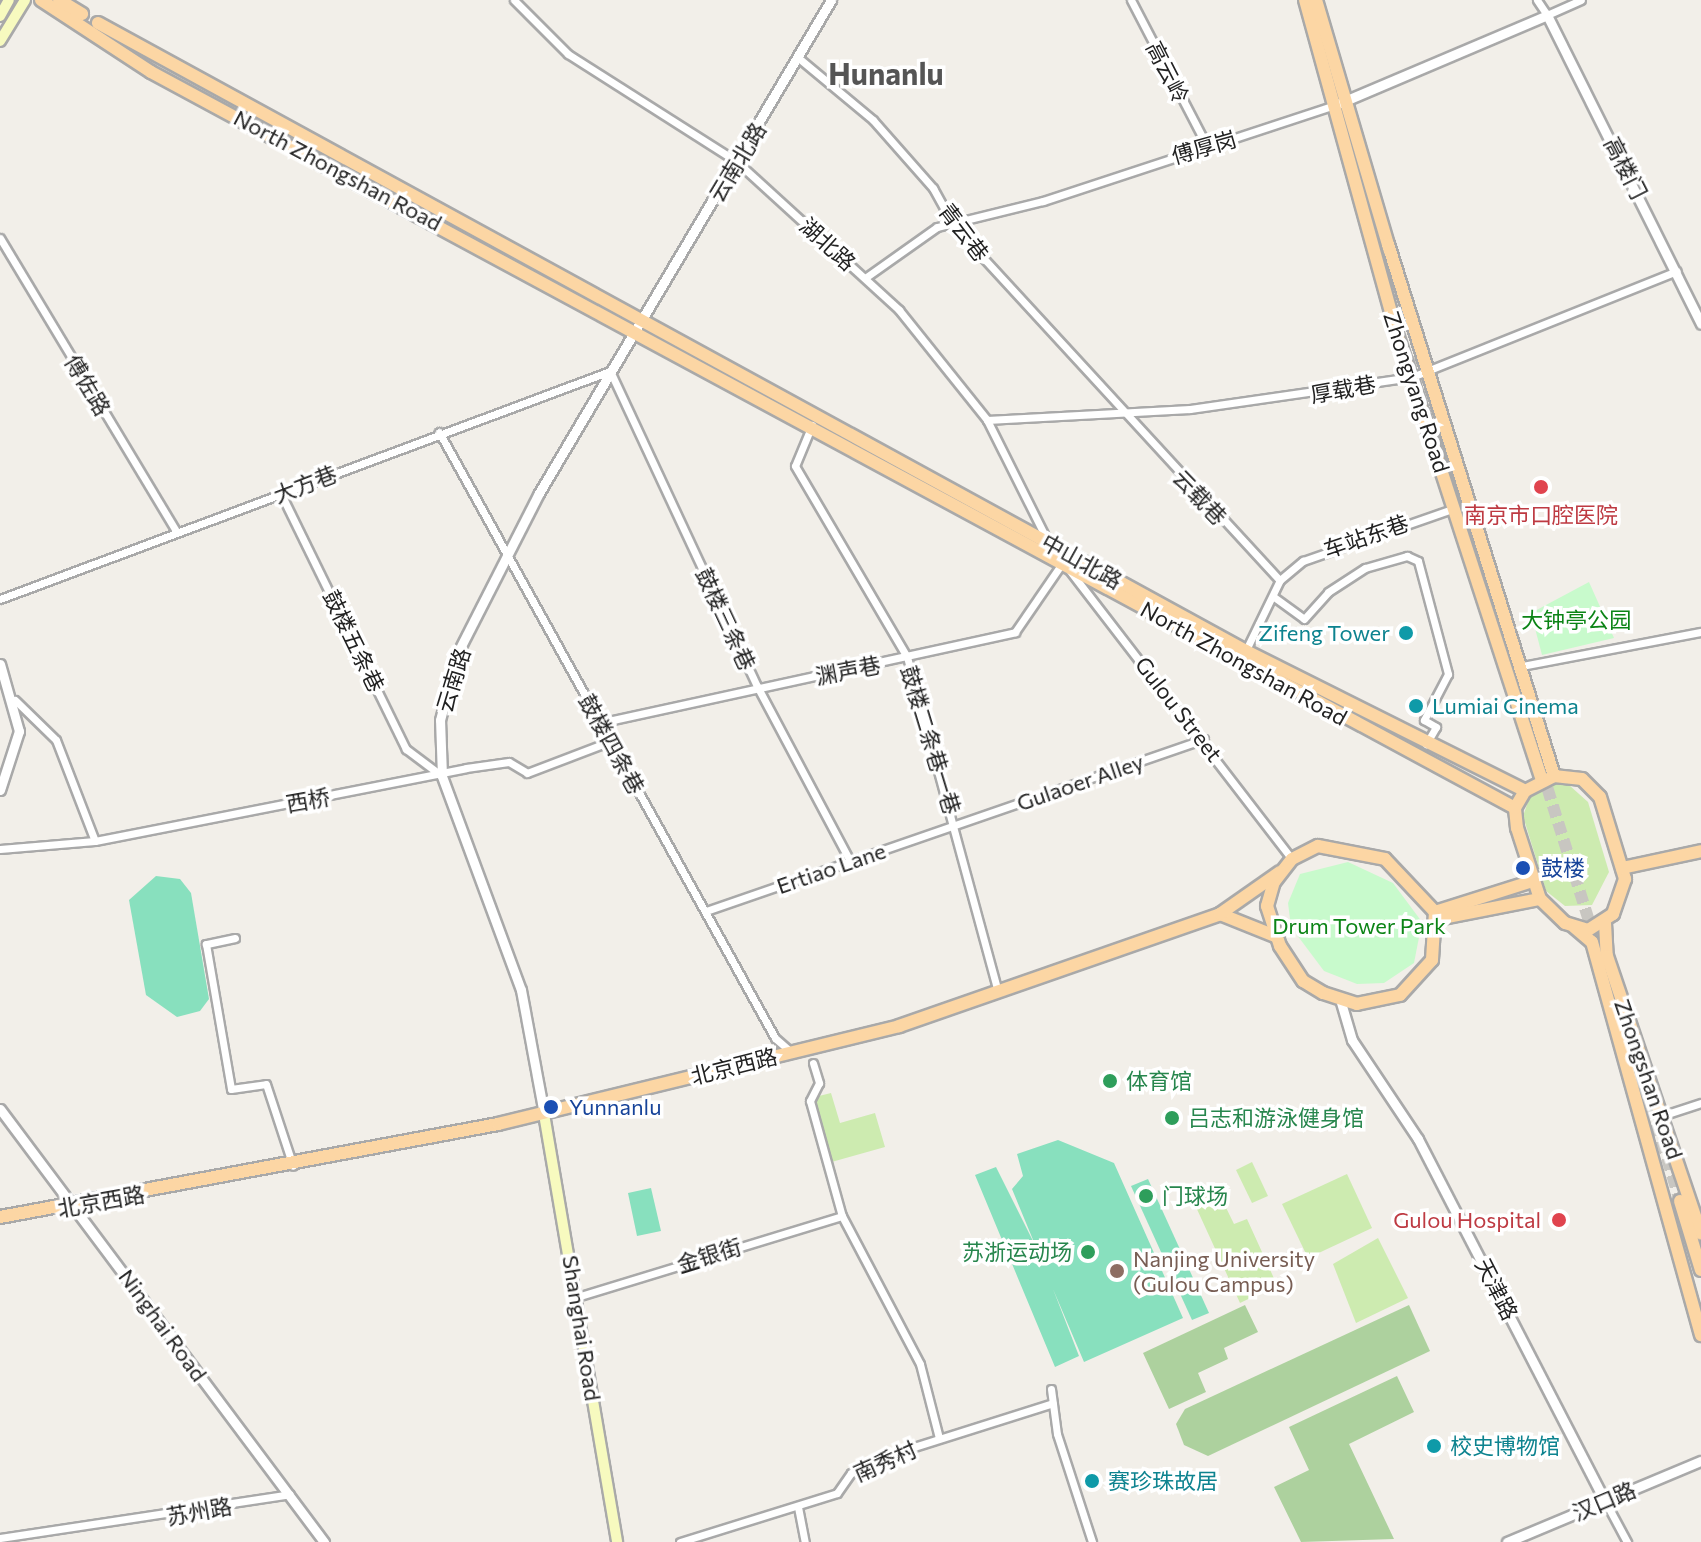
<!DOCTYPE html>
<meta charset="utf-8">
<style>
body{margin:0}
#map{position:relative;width:1701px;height:1542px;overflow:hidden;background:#f2efe9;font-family:Commissioner,"Noto Sans SC",sans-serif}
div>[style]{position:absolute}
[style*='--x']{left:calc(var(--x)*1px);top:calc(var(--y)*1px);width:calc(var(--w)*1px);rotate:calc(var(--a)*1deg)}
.grass>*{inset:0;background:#cdebb0}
.forest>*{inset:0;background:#add19e}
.park>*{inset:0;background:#c8facc}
.pitch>*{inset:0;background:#88e0be}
.primary-tunnel>*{height:12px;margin-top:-6px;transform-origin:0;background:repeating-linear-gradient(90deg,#c8c6c1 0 12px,transparent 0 18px)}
.roads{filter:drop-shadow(2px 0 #a9a9a9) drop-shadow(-2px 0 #a9a9a9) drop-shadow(0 2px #a9a9a9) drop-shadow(0 -2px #a9a9a9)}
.minor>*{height:7px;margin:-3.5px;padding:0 3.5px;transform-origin:3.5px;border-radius:3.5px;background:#fff}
.tertiary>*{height:9px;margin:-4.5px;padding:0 4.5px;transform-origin:4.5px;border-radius:4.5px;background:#fff}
.secondary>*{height:10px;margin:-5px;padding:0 5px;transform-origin:5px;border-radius:5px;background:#f7fabf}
.primary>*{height:12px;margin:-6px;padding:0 6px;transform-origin:6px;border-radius:6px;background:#fcd6a4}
.dots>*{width:22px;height:22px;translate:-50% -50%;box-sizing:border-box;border:4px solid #fff;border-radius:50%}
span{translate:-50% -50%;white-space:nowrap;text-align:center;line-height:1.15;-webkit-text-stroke:7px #fff;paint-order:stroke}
.street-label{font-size:22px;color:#222}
.health-label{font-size:22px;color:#be3a42}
.right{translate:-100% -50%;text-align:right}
.park-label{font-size:22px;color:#0c8416}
.culture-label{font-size:22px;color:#0d838f}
.left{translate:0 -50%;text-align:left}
.transit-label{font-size:22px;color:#164399}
.leisure-label{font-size:22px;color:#27864d}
.education-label{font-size:22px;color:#785e54}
.district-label{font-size:30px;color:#555;font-weight:700}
</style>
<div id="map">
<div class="grass">
<div style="clip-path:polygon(1550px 784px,1569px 785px,1588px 802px,1609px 872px,1592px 905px,1565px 906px,1546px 891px,1523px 816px,1530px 796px)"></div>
<div style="clip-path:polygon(831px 1093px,840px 1123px,875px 1113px,885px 1147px,828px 1163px,815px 1097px)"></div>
<div style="clip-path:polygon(1252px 1162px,1268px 1196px,1252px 1203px,1236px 1170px)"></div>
<div style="clip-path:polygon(1347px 1174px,1372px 1228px,1308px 1258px,1282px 1204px)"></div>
<div style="clip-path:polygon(1214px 1183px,1234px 1224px,1247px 1219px,1277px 1285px,1240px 1303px,1190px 1194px)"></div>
<div style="clip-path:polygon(1378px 1238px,1408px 1298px,1356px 1323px,1333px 1264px)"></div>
</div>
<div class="forest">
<div style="clip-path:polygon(1245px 1305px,1258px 1332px,1224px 1348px,1228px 1359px,1198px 1373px,1206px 1392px,1169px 1409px,1143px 1353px)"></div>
<div style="clip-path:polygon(1409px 1305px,1430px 1351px,1208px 1456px,1184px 1445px,1176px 1424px,1185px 1409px)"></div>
<div style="clip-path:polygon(1397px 1376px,1414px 1412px,1349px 1444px,1394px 1539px,1301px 1542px,1274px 1487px,1309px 1470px,1289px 1427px)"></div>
</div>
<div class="park">
<div style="clip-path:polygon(1589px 582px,1614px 638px,1542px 655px,1531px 613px)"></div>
<div style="clip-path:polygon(1348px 862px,1393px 883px,1422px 922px,1414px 963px,1384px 983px,1357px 984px,1324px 971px,1291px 927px,1288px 903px,1300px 874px)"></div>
</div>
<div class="pitch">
<div style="clip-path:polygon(156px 876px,180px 879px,191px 893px,209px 999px,200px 1011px,177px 1017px,146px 995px,129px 900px)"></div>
<div style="clip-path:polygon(1058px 1140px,1114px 1163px,1183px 1318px,1084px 1362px,1053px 1289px,1079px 1356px,1055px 1367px,975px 1175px,996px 1167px,1036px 1247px,1012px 1189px,1023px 1176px,1017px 1154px)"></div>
<div style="clip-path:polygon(1148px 1179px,1209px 1313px,1192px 1320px,1131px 1186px)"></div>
<div style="clip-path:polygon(651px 1188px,661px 1231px,637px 1236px,628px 1193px)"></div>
</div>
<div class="primary-tunnel">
<div style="--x:1412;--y:356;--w:164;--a:72.7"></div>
<div style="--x:1542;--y:771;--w:174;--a:72.6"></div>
<div style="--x:1615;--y:1004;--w:102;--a:74.6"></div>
<div style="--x:1646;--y:1089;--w:117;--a:73.1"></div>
</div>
<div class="roads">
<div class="minor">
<div style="--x:514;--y:0;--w:76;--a:45"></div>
<div style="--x:568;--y:54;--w:199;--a:32.5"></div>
<div style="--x:736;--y:161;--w:221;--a:42.4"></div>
<div style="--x:899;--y:310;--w:141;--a:51.3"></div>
<div style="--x:987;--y:420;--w:136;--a:63.4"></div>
<div style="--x:1131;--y:0;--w:162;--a:62.5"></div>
<div style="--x:1537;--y:0;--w:18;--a:56"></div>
<div style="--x:1547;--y:15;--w:37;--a:-24"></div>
<div style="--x:801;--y:60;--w:94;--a:39.8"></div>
<div style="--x:873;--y:120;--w:91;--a:48.6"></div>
<div style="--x:933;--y:188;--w:43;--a:61.1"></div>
<div style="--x:954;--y:226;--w:481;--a:47.4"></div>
<div style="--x:0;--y:238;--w:343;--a:59"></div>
<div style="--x:865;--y:278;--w:88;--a:-35.3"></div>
<div style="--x:937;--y:227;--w:109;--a:-13.8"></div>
<div style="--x:1043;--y:201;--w:307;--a:-18.2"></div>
<div style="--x:987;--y:420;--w:203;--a:-3.1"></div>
<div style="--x:1190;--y:409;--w:224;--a:-8.2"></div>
<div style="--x:1412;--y:377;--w:285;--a:-21.8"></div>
<div style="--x:812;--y:425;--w:44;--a:112.5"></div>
<div style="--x:795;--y:466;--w:221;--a:59.6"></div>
<div style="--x:907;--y:657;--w:344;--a:74.8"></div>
<div style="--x:439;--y:432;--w:693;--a:60.99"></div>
<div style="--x:775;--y:1038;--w:20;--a:41"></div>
<div style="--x:281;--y:494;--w:284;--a:63.9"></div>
<div style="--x:406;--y:749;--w:45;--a:36.9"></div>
<div style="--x:1070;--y:571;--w:364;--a:52.4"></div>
<div style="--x:1274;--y:597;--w:37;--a:36"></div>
<div style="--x:1304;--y:619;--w:36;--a:-48"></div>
<div style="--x:1328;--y:592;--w:44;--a:-33"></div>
<div style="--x:1365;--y:568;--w:44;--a:-15.9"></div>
<div style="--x:1407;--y:556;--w:12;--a:24"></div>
<div style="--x:1418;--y:561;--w:117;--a:75.1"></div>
<div style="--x:1448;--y:674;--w:52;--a:117.6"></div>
<div style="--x:1424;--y:720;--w:14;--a:30"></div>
<div style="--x:1436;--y:727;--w:20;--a:120"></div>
<div style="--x:0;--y:599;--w:651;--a:-20.49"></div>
<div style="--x:610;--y:371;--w:348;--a:65"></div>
<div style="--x:757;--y:686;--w:198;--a:62"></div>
<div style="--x:1245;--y:652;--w:80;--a:-64.1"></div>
<div style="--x:1280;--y:580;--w:30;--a:-40"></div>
<div style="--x:1303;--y:561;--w:161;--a:-19.2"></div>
<div style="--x:1522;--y:666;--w:182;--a:-10.8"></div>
<div style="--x:15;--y:700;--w:57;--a:44.3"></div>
<div style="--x:56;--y:740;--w:108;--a:68.9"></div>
<div style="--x:599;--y:723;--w:426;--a:-12.3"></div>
<div style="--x:1015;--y:632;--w:85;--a:-55.6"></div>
<div style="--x:0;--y:849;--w:95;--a:-4.8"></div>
<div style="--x:95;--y:841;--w:378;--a:-11.1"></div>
<div style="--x:466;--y:768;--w:43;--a:-7.9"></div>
<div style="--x:509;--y:762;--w:21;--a:31"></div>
<div style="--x:527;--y:773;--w:87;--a:-20.9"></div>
<div style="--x:706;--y:911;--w:527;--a:-19.05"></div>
<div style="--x:235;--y:938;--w:30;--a:168"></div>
<div style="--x:206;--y:944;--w:147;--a:80.2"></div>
<div style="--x:231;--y:1089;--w:35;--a:-8"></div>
<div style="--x:266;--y:1084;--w:86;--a:71.8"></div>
<div style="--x:813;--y:1063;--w:21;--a:73"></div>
<div style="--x:819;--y:1083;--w:20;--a:117"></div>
<div style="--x:810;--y:1101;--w:119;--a:74.5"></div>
<div style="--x:1661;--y:1116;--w:42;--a:-18"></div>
<div style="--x:577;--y:1297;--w:277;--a:-17"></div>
<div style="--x:842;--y:1216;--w:167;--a:62.2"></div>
<div style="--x:920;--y:1364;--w:76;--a:75.6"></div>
<div style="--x:1051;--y:1389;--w:45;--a:82.4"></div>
<div style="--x:1057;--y:1434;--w:114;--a:72"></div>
<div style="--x:1605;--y:1501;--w:47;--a:61.8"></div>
<div style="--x:798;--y:1507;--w:36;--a:79"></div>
<div style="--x:0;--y:1538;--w:293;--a:-8.6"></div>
<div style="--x:680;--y:1542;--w:164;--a:-17.3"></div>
<div style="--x:837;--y:1493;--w:24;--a:-55"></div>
<div style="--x:851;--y:1473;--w:55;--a:-23.7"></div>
<div style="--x:901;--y:1451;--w:159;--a:-17.5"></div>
</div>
<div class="tertiary">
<div style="--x:1340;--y:103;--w:225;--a:-23"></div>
<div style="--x:1547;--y:15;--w:345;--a:63.5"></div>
<div style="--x:0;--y:664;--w:70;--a:74.2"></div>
<div style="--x:19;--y:731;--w:62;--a:107.9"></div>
<div style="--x:1340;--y:999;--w:43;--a:73.7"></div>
<div style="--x:1352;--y:1040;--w:119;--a:56.3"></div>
<div style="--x:1418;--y:1139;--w:407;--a:62.7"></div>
<div style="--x:0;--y:1109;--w:541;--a:53.19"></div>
<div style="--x:544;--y:1114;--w:126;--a:-100.5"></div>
<div style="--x:521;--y:990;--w:228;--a:-110.3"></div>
<div style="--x:442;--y:776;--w:56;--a:-92"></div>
<div style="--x:440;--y:720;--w:70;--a:-75.2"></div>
<div style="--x:458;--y:652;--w:178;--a:-63"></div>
<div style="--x:539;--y:493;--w:573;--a:-59.36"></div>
<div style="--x:1507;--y:1542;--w:210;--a:-22.7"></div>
</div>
<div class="secondary">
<div style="--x:0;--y:16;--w:18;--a:-61"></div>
<div style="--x:0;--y:41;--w:48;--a:-58.6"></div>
<div style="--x:544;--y:1114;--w:434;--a:80.3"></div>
</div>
<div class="primary">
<div style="--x:41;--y:0;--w:131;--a:33.2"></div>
<div style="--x:151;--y:72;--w:1550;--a:28.35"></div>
<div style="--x:59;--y:0;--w:27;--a:31"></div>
<div style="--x:1305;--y:0;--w:343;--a:74.6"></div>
<div style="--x:1396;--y:331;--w:472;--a:72"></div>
<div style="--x:1316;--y:0;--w:262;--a:73.6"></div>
<div style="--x:98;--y:23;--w:1309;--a:28.68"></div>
<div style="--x:1246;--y:651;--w:312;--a:26.6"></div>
<div style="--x:1388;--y:244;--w:557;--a:72.67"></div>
<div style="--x:1554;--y:776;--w:28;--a:6"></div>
<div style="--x:1582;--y:779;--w:25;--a:45"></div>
<div style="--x:1600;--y:797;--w:86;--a:73"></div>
<div style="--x:1625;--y:879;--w:37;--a:109"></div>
<div style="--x:1613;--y:914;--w:30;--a:147"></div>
<div style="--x:1588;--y:930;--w:24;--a:-163"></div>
<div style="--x:1565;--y:923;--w:35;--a:-136"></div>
<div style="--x:1540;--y:899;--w:75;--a:-107.9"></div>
<div style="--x:1517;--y:828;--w:20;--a:-96"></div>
<div style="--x:1515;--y:808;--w:20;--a:-60"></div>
<div style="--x:1525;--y:791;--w:33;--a:-27"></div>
<div style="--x:1318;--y:846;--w:68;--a:11"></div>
<div style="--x:1385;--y:859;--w:73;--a:46.7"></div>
<div style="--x:1435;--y:912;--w:48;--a:93.6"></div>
<div style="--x:1432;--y:960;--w:47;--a:132.4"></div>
<div style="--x:1400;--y:995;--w:44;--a:168.2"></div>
<div style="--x:1357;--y:1004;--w:36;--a:-162"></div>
<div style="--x:1323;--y:993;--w:23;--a:-149"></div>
<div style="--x:1303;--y:981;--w:42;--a:-123.3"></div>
<div style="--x:1280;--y:946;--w:42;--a:-108"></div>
<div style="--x:1267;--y:906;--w:25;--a:-74"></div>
<div style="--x:1274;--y:882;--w:29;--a:-52"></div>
<div style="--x:1292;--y:859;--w:29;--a:-27"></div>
<div style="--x:1622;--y:868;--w:81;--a:-12.1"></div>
<div style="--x:1435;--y:912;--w:103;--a:-17.6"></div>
<div style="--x:1220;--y:914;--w:59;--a:21.8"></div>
<div style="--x:1437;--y:919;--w:105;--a:-11"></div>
<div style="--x:1605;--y:923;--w:33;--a:87"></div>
<div style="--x:1607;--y:956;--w:293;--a:71.3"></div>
<div style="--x:1574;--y:927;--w:23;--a:40"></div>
<div style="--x:1592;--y:942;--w:408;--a:74.5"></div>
<div style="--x:1680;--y:1201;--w:72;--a:73.1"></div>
<div style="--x:0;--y:1217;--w:507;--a:-10.58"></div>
<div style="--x:498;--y:1124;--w:413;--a:-13.7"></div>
<div style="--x:899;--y:1026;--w:340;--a:-19.2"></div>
<div style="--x:1220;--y:914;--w:73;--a:-35"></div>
</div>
</div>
<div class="dots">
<div style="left:1541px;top:487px;background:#e0444e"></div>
<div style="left:1406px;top:633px;background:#0f9aa8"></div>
<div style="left:1416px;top:706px;background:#0f9aa8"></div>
<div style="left:1523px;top:868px;background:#1a4fb4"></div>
<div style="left:1110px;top:1081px;background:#2e9e5b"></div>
<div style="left:551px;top:1107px;background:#1a4fb4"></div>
<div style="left:1172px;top:1118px;background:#2e9e5b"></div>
<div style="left:1146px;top:1196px;background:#2e9e5b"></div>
<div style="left:1559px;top:1220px;background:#e0444e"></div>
<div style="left:1088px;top:1252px;background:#2e9e5b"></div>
<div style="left:1117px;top:1271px;background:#8d6e63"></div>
<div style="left:1434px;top:1446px;background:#0f9aa8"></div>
<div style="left:1092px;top:1481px;background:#0f9aa8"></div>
</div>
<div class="street-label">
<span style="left:1168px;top:72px;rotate:63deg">高云岭</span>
<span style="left:1204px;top:147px;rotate:-16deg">傅厚岗</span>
<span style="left:737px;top:162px;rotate:-59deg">云南北路</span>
<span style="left:1626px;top:168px;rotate:63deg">高楼门</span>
<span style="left:338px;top:170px;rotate:28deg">North Zhongshan Road</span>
<span style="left:964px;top:232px;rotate:53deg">青云巷</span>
<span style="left:828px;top:244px;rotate:42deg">湖北路</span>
<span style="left:88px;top:385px;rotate:59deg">傅佐路</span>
<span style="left:1343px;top:389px;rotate:-10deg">厚载巷</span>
<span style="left:1417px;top:392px;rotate:72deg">Zhongyang Road</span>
<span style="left:305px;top:484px;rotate:-21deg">大方巷</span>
<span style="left:1200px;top:497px;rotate:46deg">云载巷</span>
<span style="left:1366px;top:536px;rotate:-19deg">车站东巷</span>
<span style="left:1082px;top:561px;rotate:29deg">中山北路</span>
<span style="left:726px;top:619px;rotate:65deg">鼓楼三条巷</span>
<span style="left:354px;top:641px;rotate:64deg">鼓楼五条巷</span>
<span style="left:1244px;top:663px;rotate:29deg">North Zhongshan Road</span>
<span style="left:848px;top:670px;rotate:-11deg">渊声巷</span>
<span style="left:453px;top:680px;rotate:-73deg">云南路</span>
<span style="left:1179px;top:709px;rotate:52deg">Gulou Street</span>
<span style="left:931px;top:740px;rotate:73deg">鼓楼二条巷一巷</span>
<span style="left:612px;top:744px;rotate:61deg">鼓楼四条巷</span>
<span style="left:1080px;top:782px;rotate:-19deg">Gulaoer Alley</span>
<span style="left:308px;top:800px;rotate:-10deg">西桥</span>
<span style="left:831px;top:868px;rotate:-19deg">Ertiao Lane</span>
<span style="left:734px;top:1066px;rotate:-14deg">北京西路</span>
<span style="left:1649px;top:1079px;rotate:71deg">Zhongshan Road</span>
<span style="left:101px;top:1201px;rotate:-10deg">北京西路</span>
<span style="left:709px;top:1255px;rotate:-17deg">金银街</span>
<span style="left:1497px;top:1289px;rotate:63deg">天津路</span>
<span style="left:163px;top:1325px;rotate:54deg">Ninghai Road</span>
<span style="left:582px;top:1328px;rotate:81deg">Shanghai Road</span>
<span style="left:885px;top:1461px;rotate:-24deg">南秀村</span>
<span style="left:1604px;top:1501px;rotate:-23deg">汉口路</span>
<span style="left:199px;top:1511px;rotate:-10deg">苏州路</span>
</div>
<div class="health-label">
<span style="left:1541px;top:515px">南京市口腔医院</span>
<span class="right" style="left:1541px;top:1220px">Gulou Hospital</span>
</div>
<div class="park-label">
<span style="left:1576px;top:620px">大钟亭公园</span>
<span style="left:1359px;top:926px">Drum Tower Park</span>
</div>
<div class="culture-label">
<span class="right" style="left:1390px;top:633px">Zifeng Tower</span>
<span class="left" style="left:1432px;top:706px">Lumiai Cinema</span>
<span class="left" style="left:1450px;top:1446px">校史博物馆</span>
<span class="left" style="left:1108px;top:1481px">赛珍珠故居</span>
</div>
<div class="transit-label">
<span class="left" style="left:1541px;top:868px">鼓楼</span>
<span class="left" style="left:569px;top:1107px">Yunnanlu</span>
</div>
<div class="leisure-label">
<span class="left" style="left:1126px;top:1081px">体育馆</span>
<span class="left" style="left:1188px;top:1118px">吕志和游泳健身馆</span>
<span class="left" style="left:1162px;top:1196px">门球场</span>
<span class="right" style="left:1072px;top:1252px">苏浙运动场</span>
</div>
<div class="education-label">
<span class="left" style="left:1133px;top:1271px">Nanjing University<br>(Gulou Campus)</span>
</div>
<div class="district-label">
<span style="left:886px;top:73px">Hunanlu</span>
</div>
</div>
